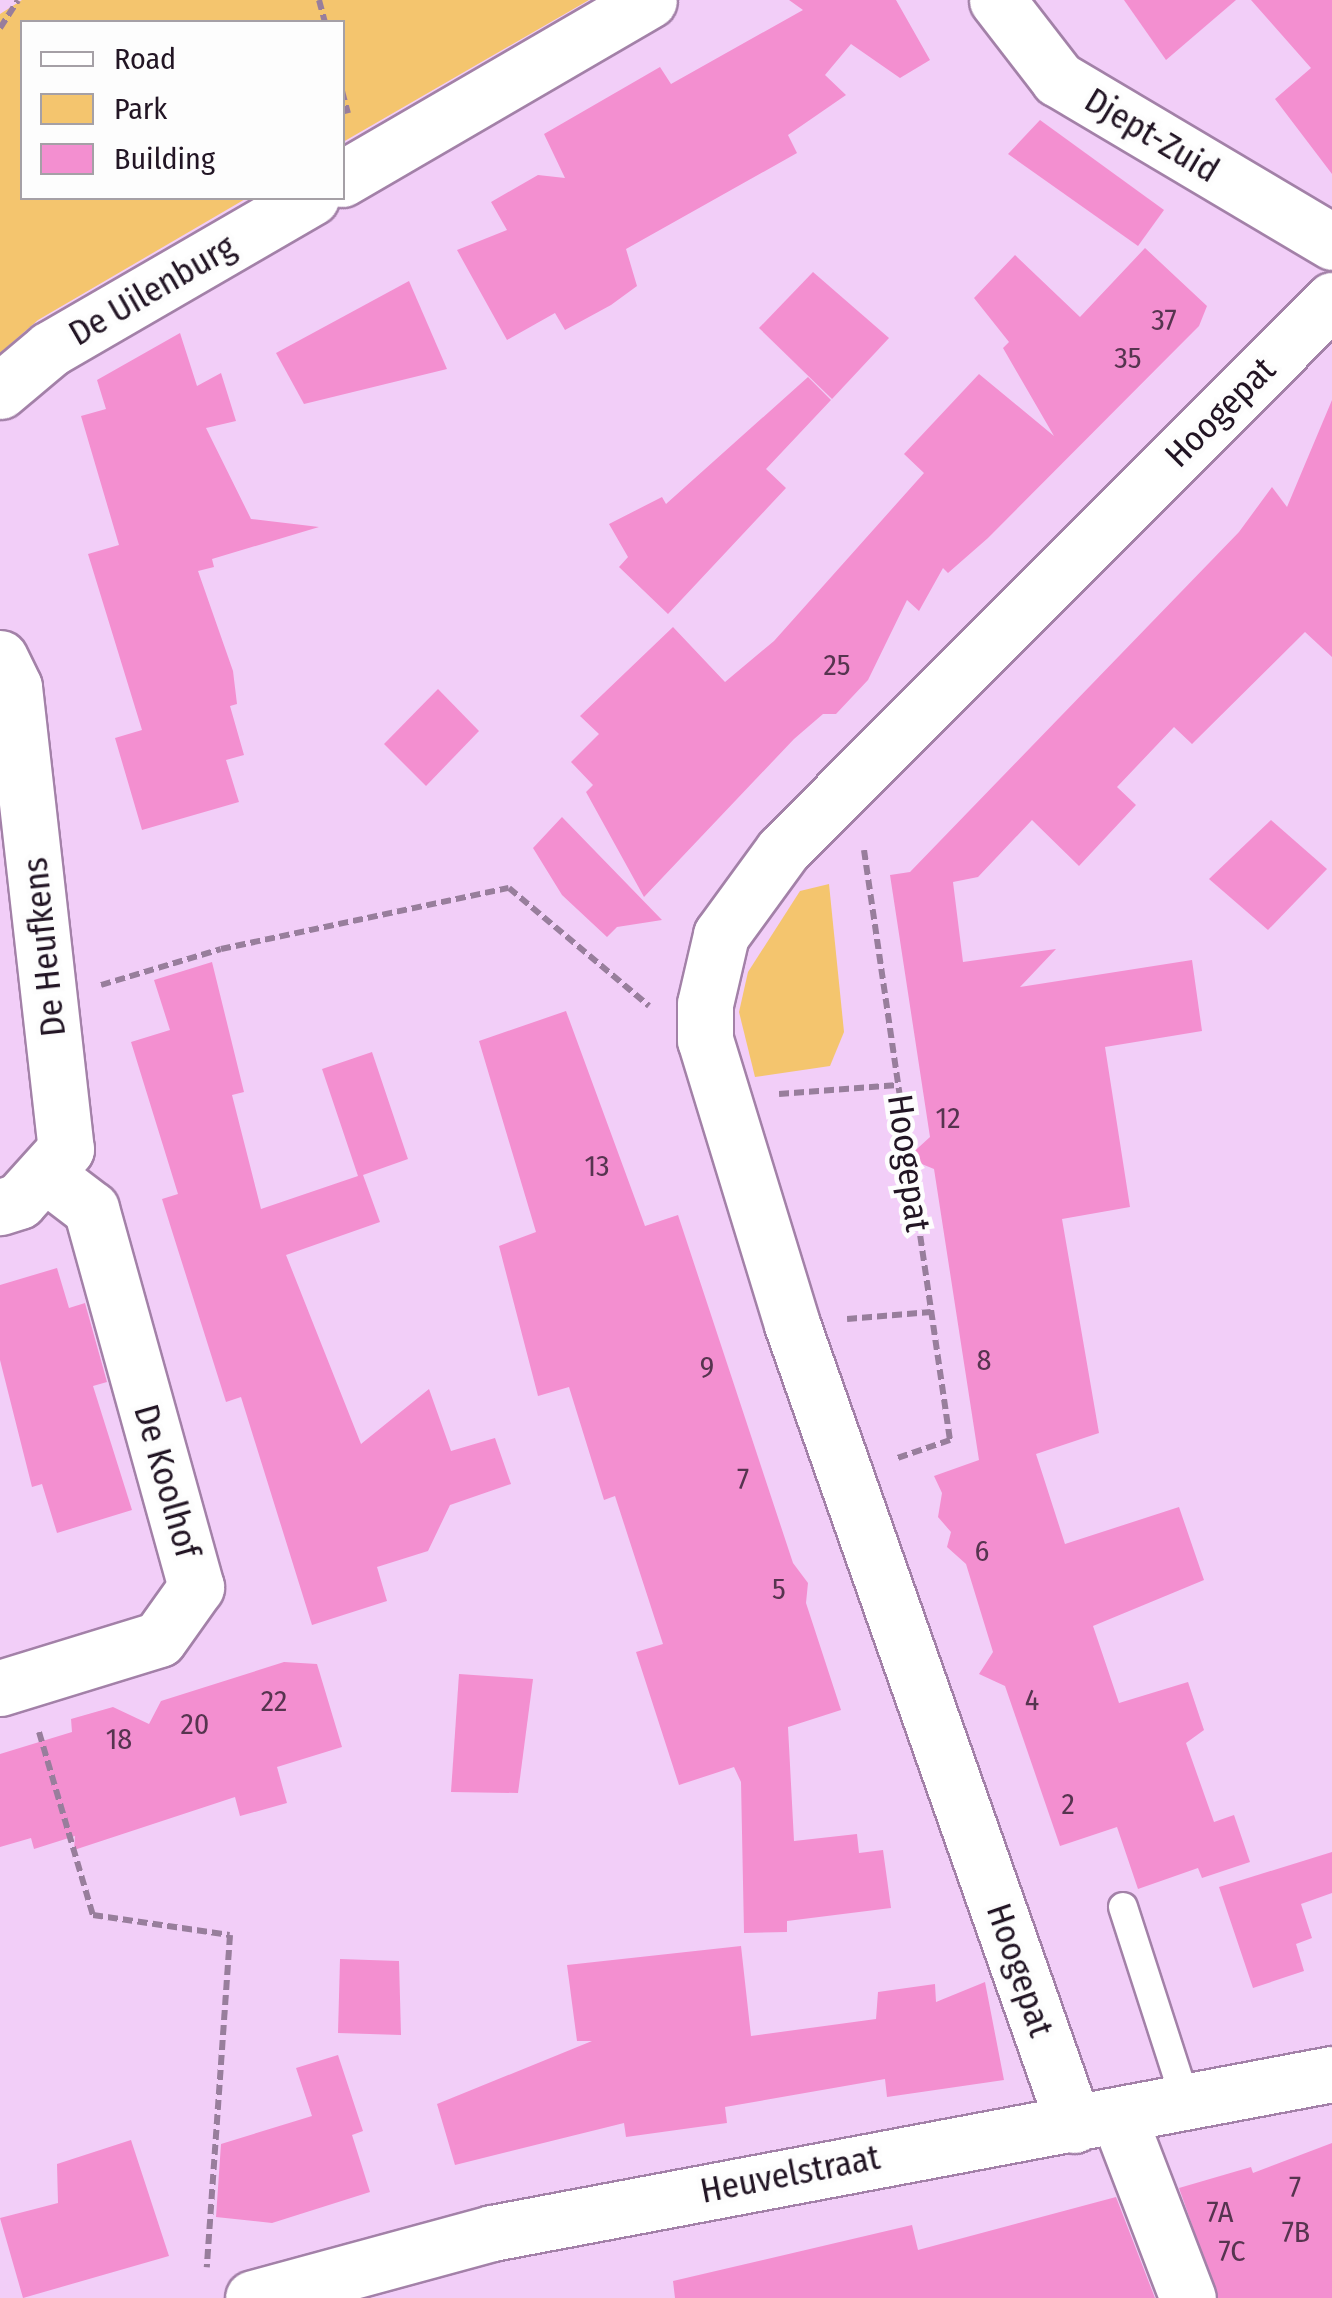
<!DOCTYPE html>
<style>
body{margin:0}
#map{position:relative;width:1332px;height:2298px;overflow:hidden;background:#f2cef8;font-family:"Fira Sans Condensed",sans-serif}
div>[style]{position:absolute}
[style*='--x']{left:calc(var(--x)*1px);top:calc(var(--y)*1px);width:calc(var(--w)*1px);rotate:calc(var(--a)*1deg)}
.green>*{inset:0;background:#f4c56e}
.building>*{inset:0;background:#f38fd0}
.path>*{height:6px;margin-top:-3px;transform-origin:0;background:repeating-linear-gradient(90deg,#987e9c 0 10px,transparent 0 15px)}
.roads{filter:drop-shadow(2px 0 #a381a8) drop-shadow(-2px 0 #a381a8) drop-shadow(0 2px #a381a8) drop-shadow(0 -2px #a381a8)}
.service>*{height:28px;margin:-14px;padding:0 14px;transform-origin:14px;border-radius:14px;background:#fff}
.minor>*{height:55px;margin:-27.5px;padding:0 27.5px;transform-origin:27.5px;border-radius:27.5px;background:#fff}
.tertiary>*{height:55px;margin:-27.5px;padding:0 27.5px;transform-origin:27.5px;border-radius:27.5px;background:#fff}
span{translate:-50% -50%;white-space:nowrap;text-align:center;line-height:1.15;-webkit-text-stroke:9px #fdfdfd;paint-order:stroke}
.number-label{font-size:30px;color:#56344f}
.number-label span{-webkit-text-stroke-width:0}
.street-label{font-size:35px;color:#221524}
.legend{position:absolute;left:20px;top:20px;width:325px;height:180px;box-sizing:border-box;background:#fdfdfd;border:2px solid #a5a0a6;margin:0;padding:12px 18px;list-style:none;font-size:30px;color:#221524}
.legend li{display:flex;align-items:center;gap:20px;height:50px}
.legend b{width:50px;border:2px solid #a5a0a6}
</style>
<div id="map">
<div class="green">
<div style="clip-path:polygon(22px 0,589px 0,343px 142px,342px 22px,22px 22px,22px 198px,247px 198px,38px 320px,0 353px,0 14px)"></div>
<div style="clip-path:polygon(829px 884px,844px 1032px,830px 1066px,755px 1077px,739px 1012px,748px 972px,800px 891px)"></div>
</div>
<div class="building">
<div style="clip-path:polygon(789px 0,896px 0,930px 60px,900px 78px,851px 44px,825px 75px,846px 95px,788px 135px,797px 153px,626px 249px,637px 286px,611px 305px,565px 330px,555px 313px,507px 340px,457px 250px,507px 230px,491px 202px,538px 175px,565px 178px,544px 134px,660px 67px,671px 84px,803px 10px)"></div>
<div style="clip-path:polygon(1124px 0,1236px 0,1166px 60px)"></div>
<div style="clip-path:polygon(1251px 0,1332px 0,1332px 174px,1275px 99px,1311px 68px)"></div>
<div style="clip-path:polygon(1040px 120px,1164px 210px,1138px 246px,1008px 154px)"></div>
<div style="clip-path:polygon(1145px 248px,1207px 306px,1199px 326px,988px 538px,948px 573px,943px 568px,919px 611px,907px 600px,868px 680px,836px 714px,823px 714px,794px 739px,644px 897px,586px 792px,593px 785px,571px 762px,599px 734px,580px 716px,673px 627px,725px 682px,774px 641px,924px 473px,904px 454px,979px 374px,1054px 436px,1003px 348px,1009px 342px,974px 298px,1015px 255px,1080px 317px)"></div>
<div style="clip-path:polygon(813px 272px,889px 338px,832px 399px,759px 328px)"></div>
<div style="clip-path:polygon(409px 281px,447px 369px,304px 404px,276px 353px)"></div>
<div style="clip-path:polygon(180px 333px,197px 386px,221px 373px,236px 421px,206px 428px,251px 519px,319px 527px,212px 559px,214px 567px,198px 571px,233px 671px,237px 704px,230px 706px,244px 755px,226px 760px,239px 802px,142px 830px,115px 738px,142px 730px,88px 554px,119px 545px,81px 416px,106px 409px,97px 380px)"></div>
<div style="clip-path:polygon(808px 377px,831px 400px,766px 469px,786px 488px,668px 614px,619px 567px,628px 557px,609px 524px,662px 497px,666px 504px)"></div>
<div style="clip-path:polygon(1332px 400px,1332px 657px,1305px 632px,1192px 744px,1174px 727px,1117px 787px,1136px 805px,1079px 866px,1032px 820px,978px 877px,953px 882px,963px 962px,1056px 949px,1020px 987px,1192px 960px,1202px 1031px,1105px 1047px,1130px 1207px,1062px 1219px,1099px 1433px,1036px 1454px,1065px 1544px,1179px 1507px,1204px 1580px,1093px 1626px,1119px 1703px,1188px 1682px,1204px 1730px,1186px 1743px,1214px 1822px,1234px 1815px,1250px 1862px,1202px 1878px,1198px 1868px,1138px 1889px,1117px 1827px,1060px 1846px,1005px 1686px,979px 1674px,993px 1652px,966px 1564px,947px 1547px,951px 1532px,938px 1517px,942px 1493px,934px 1476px,979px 1460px,934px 1169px,907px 1158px,930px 1137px,890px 875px,910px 872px,1239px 532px,1272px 487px,1287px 507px)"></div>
<div style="clip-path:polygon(438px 689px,479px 731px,426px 786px,384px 744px)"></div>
<div style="clip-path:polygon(562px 817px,662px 920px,617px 927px,607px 937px,562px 895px,533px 848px)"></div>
<div style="clip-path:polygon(1271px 820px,1327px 869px,1268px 930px,1209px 879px)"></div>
<div style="clip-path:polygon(212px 962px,244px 1092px,232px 1095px,261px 1209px,358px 1176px,322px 1069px,372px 1052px,408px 1159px,363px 1175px,380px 1222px,286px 1255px,361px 1444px,429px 1389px,451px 1451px,495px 1438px,511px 1484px,450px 1505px,428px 1551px,377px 1567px,387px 1601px,312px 1625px,241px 1397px,226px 1402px,172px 1231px,162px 1199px,178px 1194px,131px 1042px,170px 1030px,154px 980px)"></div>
<div style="clip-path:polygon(566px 1011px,645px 1226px,678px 1215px,793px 1563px,808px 1583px,806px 1603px,841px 1710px,788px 1727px,794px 1841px,857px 1834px,859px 1853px,883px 1850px,891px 1908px,787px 1921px,787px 1932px,744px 1933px,741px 1782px,734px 1767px,679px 1785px,636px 1652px,663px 1644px,615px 1496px,604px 1500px,569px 1387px,538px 1396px,499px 1246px,536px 1232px,479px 1041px)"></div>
<div style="clip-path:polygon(57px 1268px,69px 1308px,85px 1303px,107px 1382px,93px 1386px,132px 1510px,57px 1533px,42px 1484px,32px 1487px,0 1360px,0 1285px)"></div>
<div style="clip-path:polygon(284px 1662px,317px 1664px,342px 1747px,277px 1767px,287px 1803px,240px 1816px,235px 1797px,74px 1850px,75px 1836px,34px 1849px,31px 1838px,0 1847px,0 1754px,72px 1732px,71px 1719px,113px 1707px,149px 1724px,161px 1701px)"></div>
<div style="clip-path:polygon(459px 1674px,533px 1679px,518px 1793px,451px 1792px)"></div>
<div style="clip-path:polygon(1332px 1852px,1332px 1893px,1301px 1904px,1312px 1938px,1296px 1944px,1304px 1971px,1253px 1988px,1219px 1887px)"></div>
<div style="clip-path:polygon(741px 1946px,751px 2036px,876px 2019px,878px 1992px,935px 1984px,936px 2002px,985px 1982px,1004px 2080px,887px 2097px,885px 2079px,725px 2107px,727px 2123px,626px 2137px,624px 2123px,455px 2165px,437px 2104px,592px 2041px,577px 2041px,567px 1965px)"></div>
<div style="clip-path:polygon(340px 1959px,399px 1961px,401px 2035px,338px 2033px)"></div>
<div style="clip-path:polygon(338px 2055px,363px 2131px,352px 2135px,370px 2192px,272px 2223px,216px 2217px,221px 2144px,312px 2116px,296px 2068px)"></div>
<div style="clip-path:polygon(131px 2140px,169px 2256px,23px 2298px,0 2218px,58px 2203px,57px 2164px)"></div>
<div style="clip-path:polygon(1332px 2143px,1332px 2298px,1218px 2298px,1179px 2188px,1251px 2167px,1253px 2173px)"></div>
<div style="clip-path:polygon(1116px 2197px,1155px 2298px,675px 2298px,673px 2281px,912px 2225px,918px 2250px)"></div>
</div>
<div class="path">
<div style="--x:319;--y:0;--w:23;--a:75"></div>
<div style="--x:0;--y:28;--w:33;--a:-57"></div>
<div style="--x:342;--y:91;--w:23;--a:75"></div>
<div style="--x:864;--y:850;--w:596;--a:81.71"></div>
<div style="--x:950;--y:1440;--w:56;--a:161.2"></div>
<div style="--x:101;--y:985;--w:125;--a:-16.7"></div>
<div style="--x:221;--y:949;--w:294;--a:-12"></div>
<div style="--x:509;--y:888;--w:183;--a:40.1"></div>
<div style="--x:779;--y:1094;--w:119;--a:-4.3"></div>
<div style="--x:847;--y:1319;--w:84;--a:-4.8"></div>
<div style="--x:39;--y:1732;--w:191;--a:73.6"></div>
<div style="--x:93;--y:1915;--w:138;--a:8.3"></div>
<div style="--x:230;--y:1935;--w:333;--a:94"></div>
</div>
<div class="roads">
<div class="service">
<div style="--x:1123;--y:1907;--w:208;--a:72.1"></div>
</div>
<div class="minor">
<div style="--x:997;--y:0;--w:100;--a:52.3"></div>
<div style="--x:1058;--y:79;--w:319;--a:30.7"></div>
<div style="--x:342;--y:179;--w:355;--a:-30.2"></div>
<div style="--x:0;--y:391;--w:65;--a:-40"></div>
<div style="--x:50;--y:349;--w:302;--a:-30.1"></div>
<div style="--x:0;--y:658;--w:32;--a:64"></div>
<div style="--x:14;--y:687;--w:465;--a:83.6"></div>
<div style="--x:66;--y:1149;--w:70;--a:132.1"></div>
<div style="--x:19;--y:1201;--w:20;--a:162"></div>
<div style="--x:0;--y:1688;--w:166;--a:-17.1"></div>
<div style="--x:159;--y:1639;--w:64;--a:-54.6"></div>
<div style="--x:196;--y:1587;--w:392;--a:-105.5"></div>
<div style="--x:91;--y:1209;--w:58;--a:-142.7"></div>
<div style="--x:1118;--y:2116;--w:195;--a:69"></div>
<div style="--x:1074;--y:2125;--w:849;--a:-109.4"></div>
<div style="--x:792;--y:1324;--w:297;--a:-107"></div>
<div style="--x:705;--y:1040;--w:36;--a:-90"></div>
<div style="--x:705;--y:1004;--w:71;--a:-76.9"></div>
<div style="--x:721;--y:935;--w:105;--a:-53.9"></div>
<div style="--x:783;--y:850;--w:777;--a:-45.05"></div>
</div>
<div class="tertiary">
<div style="--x:253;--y:2298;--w:248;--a:-15.2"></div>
<div style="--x:492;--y:2233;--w:855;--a:-10.72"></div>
</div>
</div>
<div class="number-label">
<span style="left:1164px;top:320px">37</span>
<span style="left:1128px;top:358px">35</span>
<span style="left:837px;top:665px">25</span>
<span style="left:948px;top:1118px">12</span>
<span style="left:597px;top:1166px">13</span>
<span style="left:984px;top:1360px">8</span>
<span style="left:707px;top:1367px">9</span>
<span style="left:743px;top:1479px">7</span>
<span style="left:982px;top:1551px">6</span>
<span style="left:779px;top:1589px">5</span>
<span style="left:1032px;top:1700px">4</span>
<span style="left:274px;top:1701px">22</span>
<span style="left:195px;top:1724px">20</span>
<span style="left:119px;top:1739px">18</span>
<span style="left:1068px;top:1804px">2</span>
<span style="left:1295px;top:2187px">7</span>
<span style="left:1220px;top:2212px">7A</span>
<span style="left:1296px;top:2232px">7B</span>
<span style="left:1232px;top:2251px">7C</span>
</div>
<div class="street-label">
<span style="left:1152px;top:135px;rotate:31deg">Djept-Zuid</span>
<span style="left:152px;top:290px;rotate:-30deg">De Uilenburg</span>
<span style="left:1220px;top:412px;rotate:-45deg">Hoogepat</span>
<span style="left:44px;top:947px;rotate:-96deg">De Heufkens</span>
<span style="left:909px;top:1163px;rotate:82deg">Hoogepat</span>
<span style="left:167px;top:1481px;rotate:74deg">De Koolhof</span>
<span style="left:1020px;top:1970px;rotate:71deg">Hoogepat</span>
<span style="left:790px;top:2174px;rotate:-11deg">Heuvelstraat</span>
</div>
<ul class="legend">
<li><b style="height:12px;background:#fff"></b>Road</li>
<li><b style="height:28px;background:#f4c56e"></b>Park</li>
<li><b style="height:28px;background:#f38fd0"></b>Building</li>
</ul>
</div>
